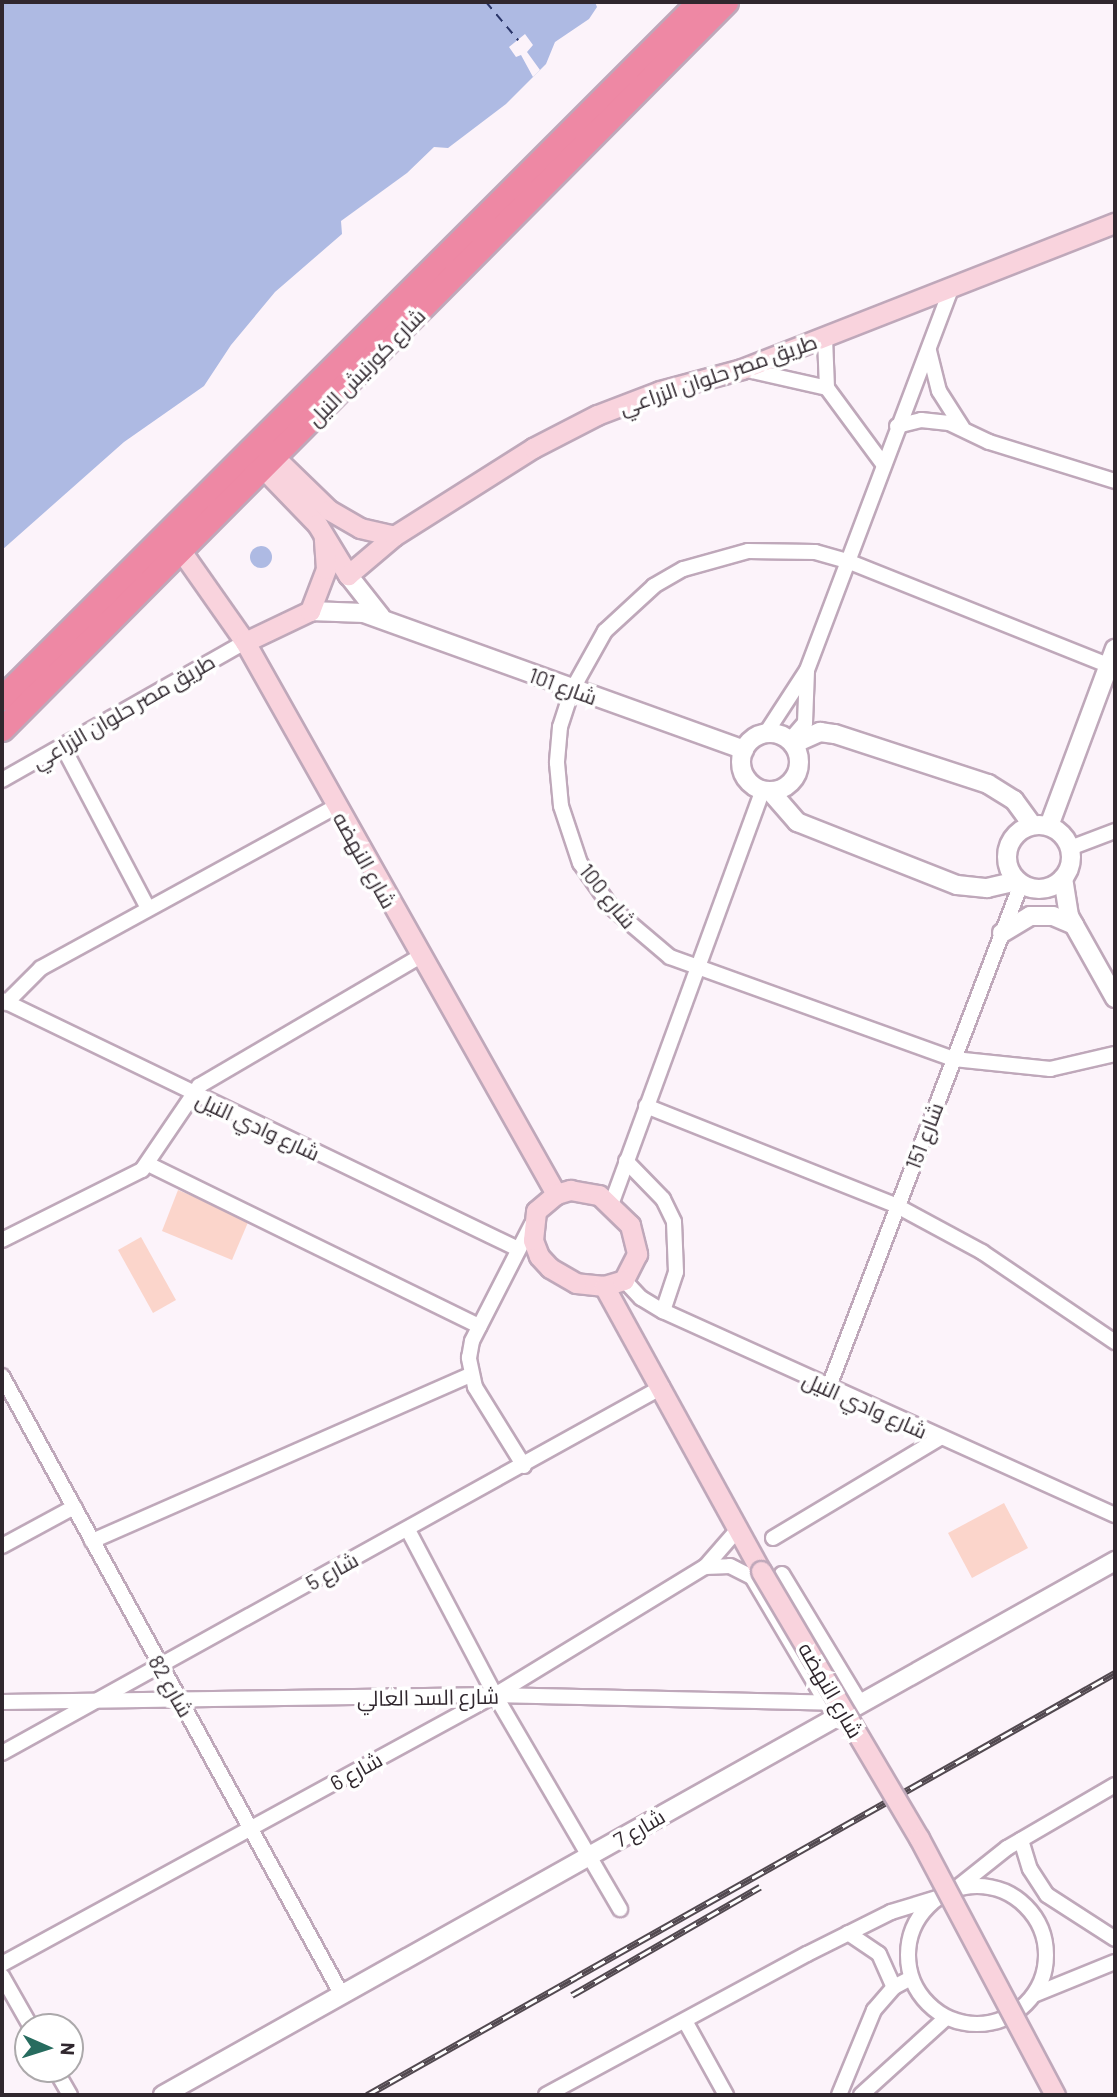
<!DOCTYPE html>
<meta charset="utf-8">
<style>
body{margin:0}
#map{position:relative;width:1117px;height:2097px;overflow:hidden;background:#fcf3fa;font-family:Barlow,Cairo,sans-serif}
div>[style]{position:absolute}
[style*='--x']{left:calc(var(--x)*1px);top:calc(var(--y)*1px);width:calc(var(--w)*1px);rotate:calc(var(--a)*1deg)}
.green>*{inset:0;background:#fbd5cb}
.water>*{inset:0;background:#aebae3}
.round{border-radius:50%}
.pier>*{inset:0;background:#fcf3fa}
.ferry>*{height:2px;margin-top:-1px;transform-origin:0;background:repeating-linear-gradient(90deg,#2a3568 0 9px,transparent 0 16px)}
.roads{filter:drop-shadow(2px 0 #bfa8ba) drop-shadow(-2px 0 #bfa8ba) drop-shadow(0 2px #bfa8ba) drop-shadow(0 -2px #bfa8ba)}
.minor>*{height:14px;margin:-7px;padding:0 7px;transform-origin:7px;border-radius:7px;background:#fff}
.minor>.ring{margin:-7px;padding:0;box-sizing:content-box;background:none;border:14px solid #fff;border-radius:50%}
.tertiary>*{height:18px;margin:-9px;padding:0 9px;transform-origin:9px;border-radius:9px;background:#fff}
.tertiary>.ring{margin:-9px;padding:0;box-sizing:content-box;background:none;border:18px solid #fff;border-radius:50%}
.secondary>*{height:19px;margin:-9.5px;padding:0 9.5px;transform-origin:9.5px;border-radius:9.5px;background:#f9d3dd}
.trunk>*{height:23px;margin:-11.5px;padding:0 11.5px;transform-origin:11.5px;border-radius:11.5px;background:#ee88a4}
.rail>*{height:7px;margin-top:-3.5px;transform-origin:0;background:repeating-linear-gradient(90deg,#fff 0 13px,#524950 0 26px);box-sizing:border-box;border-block:2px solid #524950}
.bridges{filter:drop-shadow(2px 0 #bfa8ba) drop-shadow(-2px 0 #bfa8ba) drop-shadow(0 2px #bfa8ba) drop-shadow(0 -2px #bfa8ba)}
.secondary-bridge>*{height:19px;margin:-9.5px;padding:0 9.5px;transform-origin:9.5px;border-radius:9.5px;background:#f9d3dd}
span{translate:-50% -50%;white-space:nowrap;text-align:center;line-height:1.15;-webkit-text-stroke:7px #fff;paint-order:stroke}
.street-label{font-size:21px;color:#30272e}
.frame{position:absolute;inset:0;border:4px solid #30272e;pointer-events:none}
.north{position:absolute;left:14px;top:2013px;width:70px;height:70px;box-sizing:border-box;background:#fff;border:2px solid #aca9ab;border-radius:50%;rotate:93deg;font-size:19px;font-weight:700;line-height:28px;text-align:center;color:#30272e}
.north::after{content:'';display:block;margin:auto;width:24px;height:32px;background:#276c5f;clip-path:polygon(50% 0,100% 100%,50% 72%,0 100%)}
</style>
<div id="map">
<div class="green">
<div style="clip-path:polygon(178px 1190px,249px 1220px,232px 1260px,162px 1231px)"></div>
<div style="clip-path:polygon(141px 1237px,176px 1300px,153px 1313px,118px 1250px)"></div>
<div style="clip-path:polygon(1004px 1503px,1028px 1548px,972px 1578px,948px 1533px)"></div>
</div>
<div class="water">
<div style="clip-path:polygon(2px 2px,595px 2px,597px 7px,589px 19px,555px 42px,546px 64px,506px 104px,448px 148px,434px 147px,407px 173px,341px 221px,342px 234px,275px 292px,231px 345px,204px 386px,124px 442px,2px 550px)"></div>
<div class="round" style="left:250px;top:546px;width:22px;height:22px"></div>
</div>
<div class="pier">
<div style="clip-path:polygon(525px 34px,533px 45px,527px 52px,540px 70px,533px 77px,521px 55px,516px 57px,509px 47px)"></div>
</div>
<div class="ferry">
<div style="--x:486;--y:2;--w:50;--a:49.9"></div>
</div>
<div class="roads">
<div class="minor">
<div style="--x:825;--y:338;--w:50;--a:87.7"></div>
<div style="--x:827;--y:388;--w:94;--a:53.6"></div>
<div style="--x:929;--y:351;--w:41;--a:76"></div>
<div style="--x:939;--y:391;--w:43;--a:57.4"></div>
<div style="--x:743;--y:369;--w:86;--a:12.7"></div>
<div style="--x:897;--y:426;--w:25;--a:-14"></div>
<div style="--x:921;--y:420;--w:28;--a:6"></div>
<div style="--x:949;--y:423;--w:44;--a:25.4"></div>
<div style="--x:989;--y:442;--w:132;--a:17.2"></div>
<div style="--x:1115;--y:668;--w:289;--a:-158.2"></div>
<div style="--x:847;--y:561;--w:33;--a:-164"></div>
<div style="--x:815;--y:552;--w:67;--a:-179.1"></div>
<div style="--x:748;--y:551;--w:67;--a:164.5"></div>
<div style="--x:683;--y:569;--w:34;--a:150"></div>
<div style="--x:654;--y:586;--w:67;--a:137.4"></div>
<div style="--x:605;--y:631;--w:68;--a:119.2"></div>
<div style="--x:572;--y:690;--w:39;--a:108"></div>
<div style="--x:560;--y:727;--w:36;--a:95"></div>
<div style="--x:557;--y:763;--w:43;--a:84.7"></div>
<div style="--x:561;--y:806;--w:60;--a:71.6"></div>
<div style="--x:580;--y:863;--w:54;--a:54.8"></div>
<div style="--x:611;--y:907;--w:77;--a:40.3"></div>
<div style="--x:670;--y:957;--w:302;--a:19.8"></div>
<div style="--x:954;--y:1059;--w:97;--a:5.9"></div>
<div style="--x:1050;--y:1069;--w:67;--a:-13"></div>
<div style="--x:766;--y:733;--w:75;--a:-56.9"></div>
<div style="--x:807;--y:670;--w:410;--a:-69.3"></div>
<div style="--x:790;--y:740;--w:23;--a:-49"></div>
<div style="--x:805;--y:723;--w:51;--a:-87.8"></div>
<div style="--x:63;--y:747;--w:182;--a:62.2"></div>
<div style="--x:2;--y:780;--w:279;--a:-29.6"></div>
<div style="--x:1070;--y:848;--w:48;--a:-20.7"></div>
<div style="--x:2;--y:1000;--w:571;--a:25.76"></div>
<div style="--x:6;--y:1003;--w:49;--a:-45"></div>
<div style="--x:41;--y:968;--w:335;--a:-28.7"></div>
<div style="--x:646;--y:1106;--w:270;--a:21.7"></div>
<div style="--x:897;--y:1206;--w:97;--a:28.4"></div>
<div style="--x:982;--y:1252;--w:161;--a:34.1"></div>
<div style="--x:626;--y:1161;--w:53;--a:45.8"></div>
<div style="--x:663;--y:1199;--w:25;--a:64"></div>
<div style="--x:674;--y:1222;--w:50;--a:87.7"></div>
<div style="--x:676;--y:1272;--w:41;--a:108.4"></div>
<div style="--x:148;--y:1164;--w:369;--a:26.1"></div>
<div style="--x:612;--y:1202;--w:438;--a:-69.9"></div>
<div style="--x:2;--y:1240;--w:157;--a:-26.6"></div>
<div style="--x:142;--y:1170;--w:102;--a:-55.8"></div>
<div style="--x:199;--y:1086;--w:255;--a:-30.4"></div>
<div style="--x:624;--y:1280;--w:25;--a:47"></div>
<div style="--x:641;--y:1298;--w:26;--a:31"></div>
<div style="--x:663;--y:1311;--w:496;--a:24.3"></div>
<div style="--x:2;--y:1376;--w:706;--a:61.22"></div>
<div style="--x:828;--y:1389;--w:541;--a:-69.08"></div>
<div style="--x:524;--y:1466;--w:93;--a:-121.8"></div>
<div style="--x:475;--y:1387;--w:30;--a:-102"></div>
<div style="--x:469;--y:1358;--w:17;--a:-80"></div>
<div style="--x:472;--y:1341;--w:131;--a:-62.9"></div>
<div style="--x:408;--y:1530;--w:187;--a:62.2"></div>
<div style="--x:495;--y:1695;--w:248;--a:59.7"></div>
<div style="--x:773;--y:1538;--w:195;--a:-30.9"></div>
<div style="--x:92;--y:1541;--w:414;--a:-23.7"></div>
<div style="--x:2;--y:1546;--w:82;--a:-28.4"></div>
<div style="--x:705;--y:1567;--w:25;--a:-2"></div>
<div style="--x:730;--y:1566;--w:25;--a:27"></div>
<div style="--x:752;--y:1577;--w:151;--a:59.4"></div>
<div style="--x:782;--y:1574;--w:149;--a:58.8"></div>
<div style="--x:2;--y:1702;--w:493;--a:-0.8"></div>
<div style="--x:495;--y:1695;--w:349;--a:1.3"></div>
<div style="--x:2;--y:1753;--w:755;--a:-29.01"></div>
<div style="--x:1021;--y:1840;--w:30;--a:73"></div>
<div style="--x:1030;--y:1869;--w:31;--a:57"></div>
<div style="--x:1047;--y:1895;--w:81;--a:32.9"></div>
<div class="ring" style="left:908px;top:1886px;width:124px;height:124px"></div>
<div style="--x:958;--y:1887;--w:63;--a:-38.5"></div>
<div style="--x:1007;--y:1848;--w:125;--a:-30.3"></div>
<div style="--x:848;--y:1933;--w:37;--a:34"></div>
<div style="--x:879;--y:1954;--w:36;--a:66"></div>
<div style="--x:2;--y:1964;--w:562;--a:-28.62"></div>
<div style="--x:495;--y:1695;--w:246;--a:-31.4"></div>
<div style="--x:705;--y:1567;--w:50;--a:-49"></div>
<div style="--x:2;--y:1976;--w:59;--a:60.4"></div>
<div style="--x:1036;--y:1994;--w:85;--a:-22.1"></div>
<div style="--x:685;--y:2021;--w:85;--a:61"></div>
<div style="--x:55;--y:2069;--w:30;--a:60"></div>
<div style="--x:546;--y:2095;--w:297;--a:-28.4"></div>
<div style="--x:807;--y:1954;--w:94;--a:-26.6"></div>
<div style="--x:891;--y:1912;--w:48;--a:-16.9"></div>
<div style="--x:839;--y:2095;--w:92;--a:-67.6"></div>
<div style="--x:874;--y:2010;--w:30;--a:-49"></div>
<div style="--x:894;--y:1987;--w:19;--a:-28"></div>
<div style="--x:861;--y:2095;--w:115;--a:-42.2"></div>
</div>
<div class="tertiary">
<div style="--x:348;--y:575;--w:53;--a:51.8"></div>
<div style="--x:310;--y:611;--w:54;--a:2.1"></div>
<div style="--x:364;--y:613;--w:404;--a:19.8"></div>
<div class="ring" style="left:741px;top:733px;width:40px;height:40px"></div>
<div style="--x:793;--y:744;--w:30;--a:-24"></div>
<div style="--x:820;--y:732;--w:15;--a:8"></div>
<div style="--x:835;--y:734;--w:161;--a:18.1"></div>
<div style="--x:988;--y:784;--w:31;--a:32"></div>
<div style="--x:1014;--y:800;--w:31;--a:54"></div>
<div style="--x:771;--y:792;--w:40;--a:49"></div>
<div style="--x:797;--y:822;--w:172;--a:21.5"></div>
<div style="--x:957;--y:885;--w:30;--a:6"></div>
<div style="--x:987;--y:888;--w:31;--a:-13"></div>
<div class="ring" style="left:1007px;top:825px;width:46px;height:46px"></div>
<div style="--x:1049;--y:826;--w:189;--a:-69.6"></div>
<div style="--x:1063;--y:878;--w:38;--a:81"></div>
<div style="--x:1069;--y:916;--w:94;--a:60.7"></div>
<div style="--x:1002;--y:933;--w:33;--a:-31"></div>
<div style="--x:1030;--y:916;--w:23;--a:0"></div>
<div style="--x:1053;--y:916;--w:23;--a:23"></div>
<div style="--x:163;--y:2095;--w:1092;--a:-29.29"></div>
</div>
<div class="secondary">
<div style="--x:263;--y:446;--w:92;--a:44.1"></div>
<div style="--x:329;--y:510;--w:36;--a:30"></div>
<div style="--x:360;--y:528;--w:35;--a:13"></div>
<div style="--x:253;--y:458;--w:92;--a:45.9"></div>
<div style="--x:317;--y:524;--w:60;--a:58.7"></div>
<div style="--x:348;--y:575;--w:60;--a:-40.3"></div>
<div style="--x:394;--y:536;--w:165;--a:-32.3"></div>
<div style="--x:533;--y:448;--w:72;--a:-27.3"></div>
<div style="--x:597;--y:415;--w:67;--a:-20.9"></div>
<div style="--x:660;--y:391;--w:85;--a:-15"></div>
<div style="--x:742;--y:369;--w:401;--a:-21.4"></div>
<div style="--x:172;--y:538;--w:127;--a:54.9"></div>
<div style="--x:245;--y:642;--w:634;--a:60.6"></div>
<div style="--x:245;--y:642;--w:72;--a:-25.5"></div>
<div style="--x:310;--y:611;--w:45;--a:-69.1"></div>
<div style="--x:326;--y:569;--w:32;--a:-94"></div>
<div style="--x:570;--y:1190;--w:29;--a:10"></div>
<div style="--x:599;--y:1195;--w:43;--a:44.1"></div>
<div style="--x:630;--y:1225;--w:30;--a:76"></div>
<div style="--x:637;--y:1254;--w:29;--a:117"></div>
<div style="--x:624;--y:1280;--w:21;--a:163"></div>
<div style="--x:604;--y:1286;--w:28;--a:-174"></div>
<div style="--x:576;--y:1283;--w:30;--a:-150"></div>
<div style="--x:550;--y:1268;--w:16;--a:-133"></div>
<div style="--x:539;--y:1256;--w:17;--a:-111"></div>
<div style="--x:533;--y:1240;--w:29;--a:-84"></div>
<div style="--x:536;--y:1211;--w:26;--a:-40"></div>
<div style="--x:556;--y:1194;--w:15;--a:-16"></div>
<div style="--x:604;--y:1286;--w:325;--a:61.2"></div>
</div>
<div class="trunk">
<div style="--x:2;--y:698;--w:985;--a:-44.96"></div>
<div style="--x:2;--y:729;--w:1026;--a:-45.12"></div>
</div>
</div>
<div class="rail">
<div style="--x:572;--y:1995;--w:217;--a:-29.9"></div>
<div style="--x:367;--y:2095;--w:859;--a:-29.43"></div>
</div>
<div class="bridges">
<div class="secondary-bridge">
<div style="--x:761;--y:1571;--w:310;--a:59.4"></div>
<div style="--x:919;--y:1838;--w:291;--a:62.1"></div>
</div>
</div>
<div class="street-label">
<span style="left:366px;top:367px;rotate:-45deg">شارع كورنيش النيل</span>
<span style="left:718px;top:374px;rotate:-19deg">طريق مصر حلوان الزراعي</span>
<span style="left:563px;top:686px;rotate:20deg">شارع 101</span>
<span style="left:123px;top:711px;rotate:-30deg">طريق مصر حلوان الزراعي</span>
<span style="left:365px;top:860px;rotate:61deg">شارع النهضه</span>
<span style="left:608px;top:896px;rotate:51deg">شارع 100</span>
<span style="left:258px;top:1126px;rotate:25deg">شارع وادي النيل</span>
<span style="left:924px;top:1136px;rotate:-69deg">شارع 151</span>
<span style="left:865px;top:1405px;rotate:24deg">شارع وادي النيل</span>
<span style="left:332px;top:1571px;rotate:-29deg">شارع 5</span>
<span style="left:171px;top:1686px;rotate:60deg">شارع 82</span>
<span style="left:831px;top:1690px;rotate:60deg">شارع النهضه</span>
<span style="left:428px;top:1697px;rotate:-1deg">شارع السد العالي</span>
<span style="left:356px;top:1771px;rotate:-29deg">شارع 6</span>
<span style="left:639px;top:1828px;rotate:-30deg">شارع 7</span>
</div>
<div class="frame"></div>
<div class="north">N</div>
</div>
